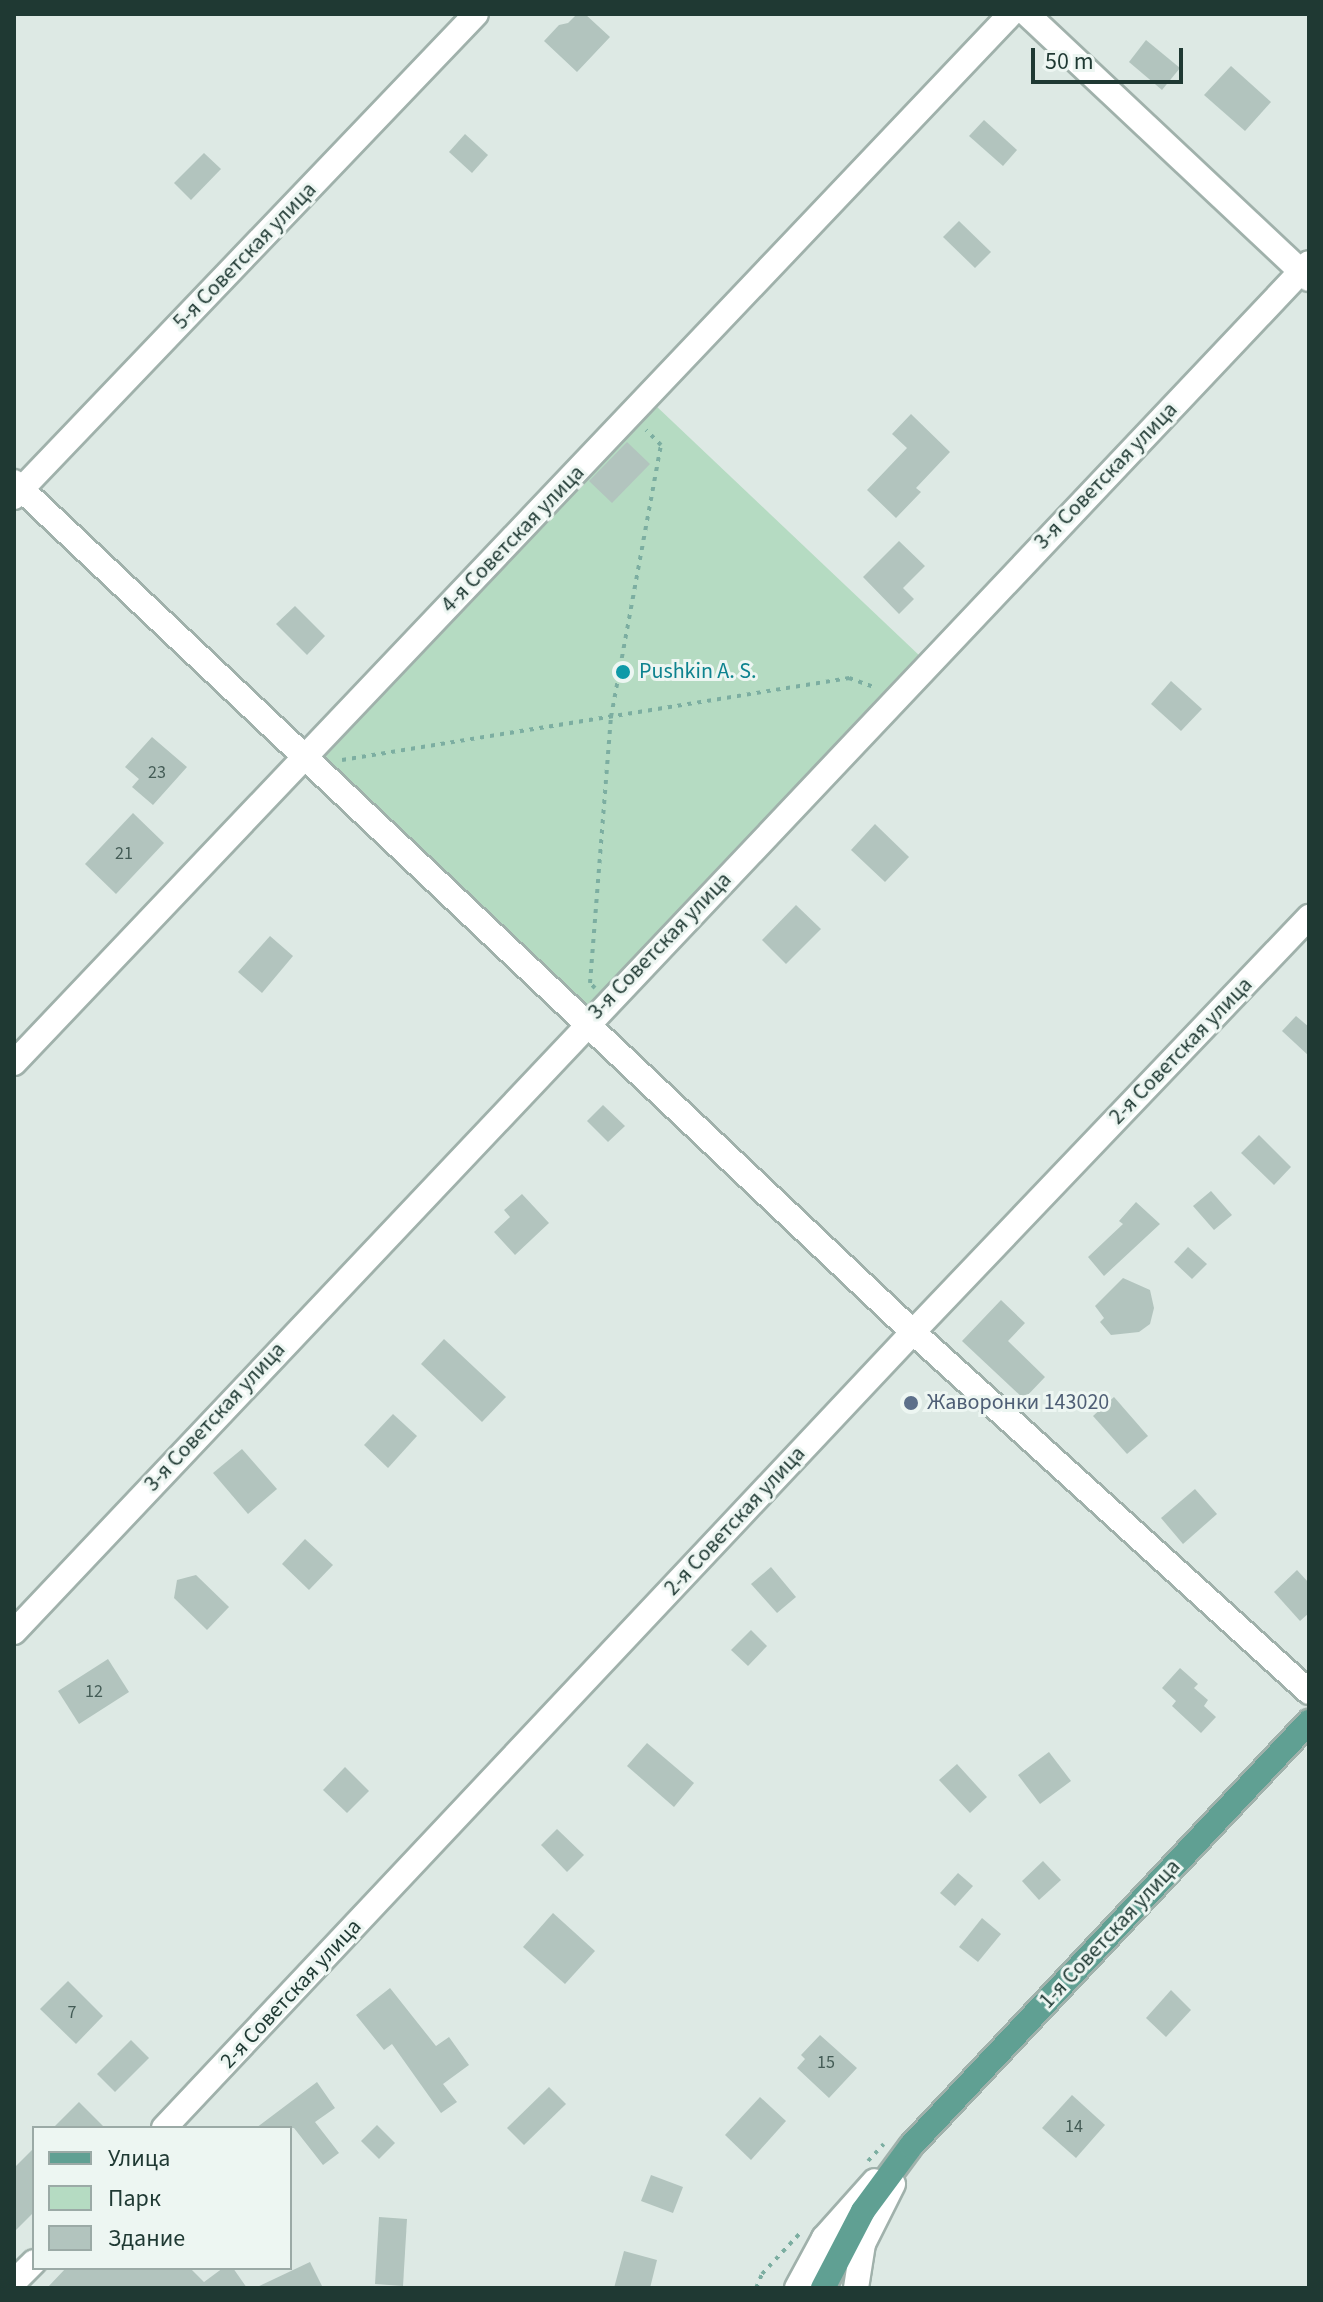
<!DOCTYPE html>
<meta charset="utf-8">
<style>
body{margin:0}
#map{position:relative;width:1323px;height:2302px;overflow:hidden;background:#dde9e4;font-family:"Source Sans 3",sans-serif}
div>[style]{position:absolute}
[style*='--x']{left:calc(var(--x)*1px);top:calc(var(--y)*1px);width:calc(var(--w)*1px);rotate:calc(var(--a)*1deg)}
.green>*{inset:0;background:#b5dbc2}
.building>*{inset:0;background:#b2c4be}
.path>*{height:4px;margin-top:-2px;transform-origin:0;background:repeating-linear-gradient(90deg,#7caea1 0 4px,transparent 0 10px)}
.roads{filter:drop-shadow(2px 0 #a0b1ab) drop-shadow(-2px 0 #a0b1ab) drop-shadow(0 2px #a0b1ab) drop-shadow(0 -2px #a0b1ab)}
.minor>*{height:24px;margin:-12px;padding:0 12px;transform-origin:12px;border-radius:12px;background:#fff}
.major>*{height:24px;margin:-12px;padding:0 12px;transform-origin:12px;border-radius:12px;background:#60a093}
.dots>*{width:22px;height:22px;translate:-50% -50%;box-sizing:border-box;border:4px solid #edf6f2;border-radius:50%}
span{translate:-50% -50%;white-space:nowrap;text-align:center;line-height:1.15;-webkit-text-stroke:6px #edf6f2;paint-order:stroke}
.number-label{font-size:18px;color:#445c56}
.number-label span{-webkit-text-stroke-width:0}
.street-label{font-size:22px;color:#1f3933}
.culture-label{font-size:22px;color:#0d838f}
.left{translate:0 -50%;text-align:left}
.service-label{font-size:22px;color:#4e5e75}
.frame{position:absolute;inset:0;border:16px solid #1f3933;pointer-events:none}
.legend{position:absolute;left:32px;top:2126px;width:260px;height:144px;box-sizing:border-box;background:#edf6f2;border:2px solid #9baaa6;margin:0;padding:10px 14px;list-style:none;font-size:24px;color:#1f3933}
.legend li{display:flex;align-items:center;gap:16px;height:40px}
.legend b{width:40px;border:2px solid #9baaa6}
.scale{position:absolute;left:1031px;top:48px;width:152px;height:36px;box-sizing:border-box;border:4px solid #1f3933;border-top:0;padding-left:10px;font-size:24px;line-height:28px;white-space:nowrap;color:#1f3933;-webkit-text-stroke:6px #edf6f2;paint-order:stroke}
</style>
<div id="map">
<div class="green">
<div style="clip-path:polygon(654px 404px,921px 657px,590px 1008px,322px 754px)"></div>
</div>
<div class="building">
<div style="clip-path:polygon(577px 14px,585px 14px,610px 37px,577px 72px,544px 41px,559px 25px,568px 23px)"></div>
<div style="clip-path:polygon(1146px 40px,1180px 68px,1162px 90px,1129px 62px)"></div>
<div style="clip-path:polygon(1231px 66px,1271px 102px,1245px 131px,1204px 95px)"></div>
<div style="clip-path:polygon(984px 120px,1017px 150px,1003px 166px,969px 136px)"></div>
<div style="clip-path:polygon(465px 134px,488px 155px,472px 173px,449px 152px)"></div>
<div style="clip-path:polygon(204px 153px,221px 169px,191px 200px,174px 183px)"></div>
<div style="clip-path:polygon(959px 221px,991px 252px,975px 268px,943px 237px)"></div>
<div style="clip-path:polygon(911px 414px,950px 452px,916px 488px,921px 492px,896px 518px,867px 490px,907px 448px,892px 434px)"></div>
<div style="clip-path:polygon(627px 442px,650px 464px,612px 503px,589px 481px)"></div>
<div style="clip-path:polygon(899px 541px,925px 566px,903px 588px,914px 599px,899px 614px,863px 577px)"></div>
<div style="clip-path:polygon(295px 606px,325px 636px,307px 655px,276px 624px)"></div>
<div style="clip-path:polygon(1171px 681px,1202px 709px,1181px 731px,1151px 704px)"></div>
<div style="clip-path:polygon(152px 737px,187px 767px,153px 805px,132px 787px,139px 779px,125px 767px)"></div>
<div style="clip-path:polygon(133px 813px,164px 843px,116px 894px,85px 864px)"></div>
<div style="clip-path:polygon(875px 824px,909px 857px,885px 882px,851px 850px)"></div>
<div style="clip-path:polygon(796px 905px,821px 929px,786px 964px,762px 940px)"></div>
<div style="clip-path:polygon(270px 936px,293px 956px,262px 993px,238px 972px)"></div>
<div style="clip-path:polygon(1296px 1016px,1309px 1027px,1309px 1056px,1282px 1031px)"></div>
<div style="clip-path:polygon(603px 1105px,625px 1126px,608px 1142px,587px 1121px)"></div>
<div style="clip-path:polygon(1259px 1135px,1291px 1167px,1274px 1185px,1241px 1153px)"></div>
<div style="clip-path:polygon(1211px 1191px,1232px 1215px,1214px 1230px,1193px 1206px)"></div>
<div style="clip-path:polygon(522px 1194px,549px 1223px,515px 1255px,494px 1232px,510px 1217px,504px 1210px)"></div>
<div style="clip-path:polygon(1136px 1202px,1160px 1224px,1104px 1276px,1088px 1257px,1123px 1224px,1119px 1221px)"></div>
<div style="clip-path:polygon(1188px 1247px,1207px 1264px,1192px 1279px,1174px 1262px)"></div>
<div style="clip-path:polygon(1123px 1278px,1150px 1290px,1154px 1308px,1150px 1324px,1139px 1332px,1111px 1335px,1100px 1322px,1104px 1318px,1095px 1306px)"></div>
<div style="clip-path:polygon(1001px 1300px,1025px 1323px,1008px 1341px,1045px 1377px,1024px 1399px,962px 1341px)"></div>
<div style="clip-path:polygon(444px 1339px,506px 1397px,482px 1422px,421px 1364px)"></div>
<div style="clip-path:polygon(1114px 1397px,1148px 1436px,1127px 1454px,1093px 1416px)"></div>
<div style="clip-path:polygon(393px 1414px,417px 1436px,388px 1468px,364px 1445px)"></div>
<div style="clip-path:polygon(242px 1449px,277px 1489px,248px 1514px,213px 1473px)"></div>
<div style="clip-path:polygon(1195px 1489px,1217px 1514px,1183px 1544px,1161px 1518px)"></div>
<div style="clip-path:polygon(305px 1539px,333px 1565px,309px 1590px,282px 1564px)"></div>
<div style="clip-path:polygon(771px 1567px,796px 1597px,777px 1613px,751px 1584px)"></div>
<div style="clip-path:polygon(1297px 1570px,1309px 1583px,1309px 1613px,1300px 1621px,1274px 1592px)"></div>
<div style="clip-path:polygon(196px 1575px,229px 1607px,207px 1630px,174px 1598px,177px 1580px)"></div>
<div style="clip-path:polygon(751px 1630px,767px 1646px,748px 1666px,731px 1650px)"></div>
<div style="clip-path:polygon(108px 1659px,129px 1692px,79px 1724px,58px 1691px)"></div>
<div style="clip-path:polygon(1180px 1668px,1198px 1684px,1194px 1688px,1208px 1700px,1204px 1706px,1216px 1717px,1201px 1733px,1172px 1706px,1176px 1701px,1162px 1688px)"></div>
<div style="clip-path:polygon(647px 1743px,694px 1783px,674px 1807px,627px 1766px)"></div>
<div style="clip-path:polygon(1049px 1752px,1071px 1781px,1040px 1804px,1018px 1775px)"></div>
<div style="clip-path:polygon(957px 1764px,987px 1797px,970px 1813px,939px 1780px)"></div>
<div style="clip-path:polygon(345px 1767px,369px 1791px,347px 1813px,323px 1790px)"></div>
<div style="clip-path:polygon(557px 1829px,584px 1855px,567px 1872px,541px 1845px)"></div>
<div style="clip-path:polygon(1043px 1861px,1061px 1880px,1039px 1900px,1022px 1881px)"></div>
<div style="clip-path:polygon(958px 1873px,973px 1886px,955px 1906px,940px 1893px)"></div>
<div style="clip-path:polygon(553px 1913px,595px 1951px,565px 1984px,523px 1947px)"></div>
<div style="clip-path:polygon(982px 1918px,1001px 1934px,978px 1962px,959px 1947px)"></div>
<div style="clip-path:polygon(68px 1981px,103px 2016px,76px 2044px,40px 2009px)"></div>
<div style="clip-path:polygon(390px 1988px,436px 2046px,449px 2037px,469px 2065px,443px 2084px,457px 2102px,441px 2113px,392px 2044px,384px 2050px,356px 2015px)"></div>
<div style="clip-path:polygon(1171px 1990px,1191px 2010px,1166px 2037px,1146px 2018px)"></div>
<div style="clip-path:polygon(820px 2035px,857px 2068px,829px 2098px,797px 2068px,805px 2059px,801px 2055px)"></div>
<div style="clip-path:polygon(131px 2040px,149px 2058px,115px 2092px,97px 2074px)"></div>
<div style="clip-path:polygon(317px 2082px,335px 2108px,315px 2122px,339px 2153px,323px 2165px,294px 2128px,256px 2128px)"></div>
<div style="clip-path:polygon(549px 2087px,566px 2104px,524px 2145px,507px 2128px)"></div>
<div style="clip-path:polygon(1072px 2095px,1105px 2125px,1076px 2158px,1042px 2128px)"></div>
<div style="clip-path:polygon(760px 2097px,786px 2121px,751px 2160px,725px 2135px)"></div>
<div style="clip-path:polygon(79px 2102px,105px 2128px,53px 2128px)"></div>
<div style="clip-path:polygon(377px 2125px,395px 2143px,379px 2159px,361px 2141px)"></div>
<div style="clip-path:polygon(34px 2148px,34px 2212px,14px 2232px,14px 2168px)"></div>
<div style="clip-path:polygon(651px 2175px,683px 2187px,673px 2213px,641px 2201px)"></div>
<div style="clip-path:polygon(379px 2217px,407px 2219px,403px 2286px,375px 2284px)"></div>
<div style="clip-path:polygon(624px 2251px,657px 2260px,650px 2288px,614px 2288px)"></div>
<div style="clip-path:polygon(310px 2262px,323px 2288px,255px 2288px)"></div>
<div style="clip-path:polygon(66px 2268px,190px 2268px,204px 2282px,223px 2268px,233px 2268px,247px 2288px,47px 2288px)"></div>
</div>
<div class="path">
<div style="--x:342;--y:760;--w:514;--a:-9.19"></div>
<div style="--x:849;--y:678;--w:29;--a:20"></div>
<div style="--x:595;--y:988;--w:7;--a:-135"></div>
<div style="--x:590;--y:983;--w:267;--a:-85.5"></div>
<div style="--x:611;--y:717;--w:277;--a:-79.6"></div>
<div style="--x:661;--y:445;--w:21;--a:-135"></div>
<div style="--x:868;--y:2161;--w:23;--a:-47"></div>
<div style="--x:756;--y:2288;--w:15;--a:-67"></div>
<div style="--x:762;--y:2274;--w:59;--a:-47.1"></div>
</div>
<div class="roads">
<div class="minor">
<div style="--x:1027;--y:14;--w:387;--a:43.2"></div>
<div style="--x:14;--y:482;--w:1237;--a:43.4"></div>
<div style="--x:913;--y:1332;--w:535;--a:42.27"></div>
<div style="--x:14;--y:497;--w:668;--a:-46.27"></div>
<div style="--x:14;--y:1063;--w:1447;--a:-46.46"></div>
<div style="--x:14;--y:1632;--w:1884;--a:-46.59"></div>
<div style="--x:164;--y:2128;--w:1093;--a:-46.74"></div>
<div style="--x:913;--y:1332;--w:574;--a:-46.34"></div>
<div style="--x:14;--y:2282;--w:28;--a:-45"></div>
<div style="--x:797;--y:2288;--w:57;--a:-61.6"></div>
<div style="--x:824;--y:2238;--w:76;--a:-48.2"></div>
<div style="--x:856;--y:2288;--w:45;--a:-81"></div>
<div style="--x:863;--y:2244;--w:67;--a:-63.4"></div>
</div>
<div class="major">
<div style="--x:823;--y:2288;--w:87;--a:-62.5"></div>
<div style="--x:863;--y:2211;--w:81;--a:-53.6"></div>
<div style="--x:911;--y:2146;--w:582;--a:-46.81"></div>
</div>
</div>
<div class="dots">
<div style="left:623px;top:672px;background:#0f9aa8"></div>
<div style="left:911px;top:1403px;background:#5c6f8a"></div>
</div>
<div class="number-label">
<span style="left:157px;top:773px">23</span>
<span style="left:124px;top:854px">21</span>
<span style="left:94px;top:1692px">12</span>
<span style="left:72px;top:2013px">7</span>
<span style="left:826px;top:2063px">15</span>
<span style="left:1074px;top:2127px">14</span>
</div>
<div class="street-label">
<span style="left:245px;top:256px;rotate:-46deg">5-я Советская улица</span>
<span style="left:1106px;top:476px;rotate:-46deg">3-я Советская улица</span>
<span style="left:513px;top:539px;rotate:-46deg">4-я Советская улица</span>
<span style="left:660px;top:946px;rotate:-46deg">3-я Советская улица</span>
<span style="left:1181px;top:1051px;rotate:-46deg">2-я Советская улица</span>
<span style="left:215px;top:1417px;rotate:-47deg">3-я Советская улица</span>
<span style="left:735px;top:1521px;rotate:-47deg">2-я Советская улица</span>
<span style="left:1110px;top:1934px;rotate:-47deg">1-я Советская улица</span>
<span style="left:291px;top:1994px;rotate:-47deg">2-я Советская улица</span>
</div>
<div class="culture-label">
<span class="left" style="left:639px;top:672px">Pushkin A. S.</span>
</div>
<div class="service-label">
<span class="left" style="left:927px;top:1403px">Жаворонки 143020</span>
</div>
<div class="frame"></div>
<ul class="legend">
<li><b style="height:10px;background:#60a093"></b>Улица</li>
<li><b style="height:22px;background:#b5dbc2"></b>Парк</li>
<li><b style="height:22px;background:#b2c4be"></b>Здание</li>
</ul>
<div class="scale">50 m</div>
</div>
